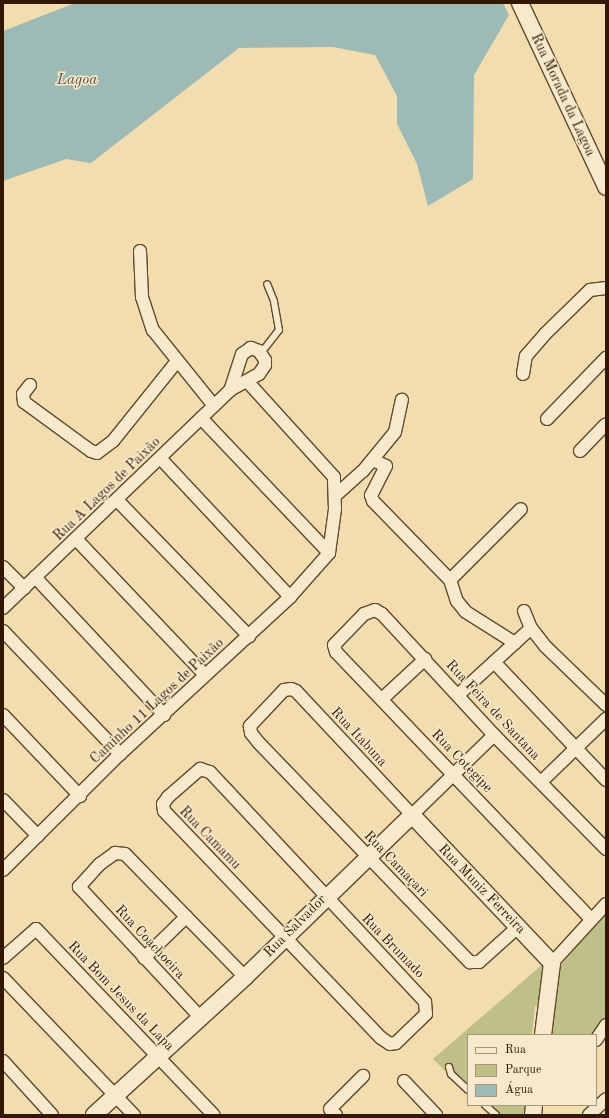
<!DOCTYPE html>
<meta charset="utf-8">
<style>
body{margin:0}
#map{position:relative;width:609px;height:1118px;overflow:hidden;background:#f2ddaf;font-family:"Old Standard TT",serif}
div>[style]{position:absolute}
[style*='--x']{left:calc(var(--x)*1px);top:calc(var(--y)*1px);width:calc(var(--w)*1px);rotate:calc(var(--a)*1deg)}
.green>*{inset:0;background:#bfc087}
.water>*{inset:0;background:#9dbab4}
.roads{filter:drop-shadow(1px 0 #62492d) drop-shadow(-1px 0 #62492d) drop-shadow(0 1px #62492d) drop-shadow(0 -1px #62492d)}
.lane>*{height:6px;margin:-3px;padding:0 3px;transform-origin:3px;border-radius:3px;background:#f7e9cb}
.street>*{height:12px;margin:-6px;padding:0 6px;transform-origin:6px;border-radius:6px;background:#f7e9cb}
.secondary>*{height:16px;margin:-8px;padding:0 8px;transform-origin:8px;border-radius:8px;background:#f7e9cb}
span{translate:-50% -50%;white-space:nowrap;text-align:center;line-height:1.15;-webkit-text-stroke:3px #f7e9cb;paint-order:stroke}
.street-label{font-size:14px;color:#321802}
.water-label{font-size:15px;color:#575140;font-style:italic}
.frame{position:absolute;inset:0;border:4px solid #321802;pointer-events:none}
.legend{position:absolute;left:467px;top:1034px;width:130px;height:72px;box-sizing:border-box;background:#f7e9cb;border:1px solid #a8957b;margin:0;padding:5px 7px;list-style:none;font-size:12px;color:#321802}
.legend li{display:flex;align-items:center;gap:8px;height:20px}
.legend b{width:20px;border:1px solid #a8957b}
</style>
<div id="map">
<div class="green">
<div style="clip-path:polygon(606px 911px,606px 1017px,596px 1035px,551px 1035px,557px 979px,561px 965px)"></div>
<div style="clip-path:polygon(544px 963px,543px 1001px,535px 1006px,532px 1035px,468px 1035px,468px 1093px,433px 1059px)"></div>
<div style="clip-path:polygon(481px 1105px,529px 1105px,528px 1115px,491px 1115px)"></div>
</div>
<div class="water">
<div style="clip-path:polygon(75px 3px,503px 3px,509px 15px,474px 75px,473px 179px,428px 206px,417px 164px,397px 124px,397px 96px,375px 55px,333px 47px,239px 48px,91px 163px,66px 159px,3px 181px,3px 31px)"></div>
</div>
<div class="roads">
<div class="lane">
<div style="--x:261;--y:353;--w:29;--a:-52"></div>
<div style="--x:279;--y:330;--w:29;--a:-100"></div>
<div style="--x:274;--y:301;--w:18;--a:-112"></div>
<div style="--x:449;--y:1067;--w:7;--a:74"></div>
<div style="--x:451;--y:1074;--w:23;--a:43"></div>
<div style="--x:485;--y:1105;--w:15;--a:42"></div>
</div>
<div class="street">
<div style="--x:140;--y:251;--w:46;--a:87.5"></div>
<div style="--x:142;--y:297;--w:35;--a:72"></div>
<div style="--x:153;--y:330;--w:97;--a:51.2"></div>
<div style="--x:523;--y:374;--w:18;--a:-81"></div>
<div style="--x:526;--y:356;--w:29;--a:-49"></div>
<div style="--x:545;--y:334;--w:63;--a:-44.4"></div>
<div style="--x:590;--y:290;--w:16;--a:-7"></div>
<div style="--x:30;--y:385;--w:11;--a:128"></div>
<div style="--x:23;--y:394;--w:8;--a:83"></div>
<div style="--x:24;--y:402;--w:83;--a:36.2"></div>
<div style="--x:91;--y:451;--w:6;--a:18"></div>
<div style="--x:97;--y:453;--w:20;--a:-37"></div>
<div style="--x:113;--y:441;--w:102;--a:-51.3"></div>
<div style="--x:201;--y:418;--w:186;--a:46.5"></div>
<div style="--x:547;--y:419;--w:85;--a:-46"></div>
<div style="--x:580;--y:451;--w:37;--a:-46"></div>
<div style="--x:161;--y:459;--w:189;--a:46.9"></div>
<div style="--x:373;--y:460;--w:14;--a:25"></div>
<div style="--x:386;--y:466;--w:33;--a:117"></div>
<div style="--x:371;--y:495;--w:6;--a:72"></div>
<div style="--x:373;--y:501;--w:110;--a:45.7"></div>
<div style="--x:450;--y:580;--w:22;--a:72"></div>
<div style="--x:457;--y:601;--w:14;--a:51"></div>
<div style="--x:466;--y:612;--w:58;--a:32.3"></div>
<div style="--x:336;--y:495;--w:36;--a:-42"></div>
<div style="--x:363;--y:471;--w:50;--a:-50.6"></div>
<div style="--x:395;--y:432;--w:33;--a:-78"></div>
<div style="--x:117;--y:500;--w:190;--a:45.9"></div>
<div style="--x:76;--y:539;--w:187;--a:46.5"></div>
<div style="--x:3;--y:567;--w:30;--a:45"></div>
<div style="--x:35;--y:577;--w:189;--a:46.9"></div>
<div style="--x:450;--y:580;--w:100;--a:-45"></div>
<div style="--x:3;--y:608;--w:315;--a:-43.8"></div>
<div style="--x:230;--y:390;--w:33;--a:-29"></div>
<div style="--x:259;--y:374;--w:11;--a:-56"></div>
<div style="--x:265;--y:365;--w:5;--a:-90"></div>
<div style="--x:265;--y:360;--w:11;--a:-124"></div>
<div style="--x:259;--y:351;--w:9;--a:-159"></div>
<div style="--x:251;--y:348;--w:11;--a:146"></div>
<div style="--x:242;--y:354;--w:38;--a:108"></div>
<div style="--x:524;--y:611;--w:18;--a:68"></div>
<div style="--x:531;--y:628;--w:23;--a:52"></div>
<div style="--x:545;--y:646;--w:85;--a:44"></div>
<div style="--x:3;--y:631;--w:170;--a:46.4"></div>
<div style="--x:494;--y:662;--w:163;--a:46.5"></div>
<div style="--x:458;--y:695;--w:99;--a:-42.5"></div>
<div style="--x:382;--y:699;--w:59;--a:-42.9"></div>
<div style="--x:3;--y:715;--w:112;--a:46.5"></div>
<div style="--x:494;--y:735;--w:115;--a:135.7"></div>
<div style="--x:412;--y:815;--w:170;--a:-133.1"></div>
<div style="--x:296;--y:691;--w:5;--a:-158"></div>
<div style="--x:291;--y:689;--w:7;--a:172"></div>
<div style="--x:284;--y:690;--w:50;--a:133.4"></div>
<div style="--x:250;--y:726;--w:7;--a:82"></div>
<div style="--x:251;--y:733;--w:11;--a:52"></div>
<div style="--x:258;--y:742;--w:306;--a:46.1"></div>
<div style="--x:470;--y:962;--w:9;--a:0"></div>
<div style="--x:479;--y:962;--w:52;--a:-41.9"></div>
<div style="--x:200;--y:769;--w:10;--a:17"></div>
<div style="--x:210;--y:772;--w:315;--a:46.9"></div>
<div style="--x:425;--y:1002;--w:12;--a:85"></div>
<div style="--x:426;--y:1014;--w:42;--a:136"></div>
<div style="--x:396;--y:1043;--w:6;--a:171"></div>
<div style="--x:390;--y:1044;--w:11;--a:-146"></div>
<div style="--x:381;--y:1038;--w:314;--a:-133.7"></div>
<div style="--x:164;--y:811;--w:7;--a:-98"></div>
<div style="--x:163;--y:804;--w:9;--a:-54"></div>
<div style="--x:168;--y:797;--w:43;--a:-41.2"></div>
<div style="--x:541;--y:782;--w:91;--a:-44.1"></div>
<div style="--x:3;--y:800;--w:50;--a:45.8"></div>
<div style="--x:3;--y:870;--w:165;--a:-44.8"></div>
<div style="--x:120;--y:754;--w:231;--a:-42.7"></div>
<div style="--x:290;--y:597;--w:59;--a:-48.4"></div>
<div style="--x:329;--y:553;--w:44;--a:-82.2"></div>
<div style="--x:335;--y:509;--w:32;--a:-92"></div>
<div style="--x:334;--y:477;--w:128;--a:-132.2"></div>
<div style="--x:591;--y:919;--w:369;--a:-133.7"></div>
<div style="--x:336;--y:652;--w:7;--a:-106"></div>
<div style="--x:334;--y:645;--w:43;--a:-45.9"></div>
<div style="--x:364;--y:614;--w:12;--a:-20"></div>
<div style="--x:375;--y:610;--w:8;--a:30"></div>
<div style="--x:382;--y:614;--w:165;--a:47.2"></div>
<div style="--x:494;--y:735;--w:160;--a:45.5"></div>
<div style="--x:3;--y:958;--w:44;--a:-41.3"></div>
<div style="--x:36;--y:929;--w:257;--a:46.3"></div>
<div style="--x:144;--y:958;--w:59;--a:-44.3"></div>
<div style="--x:552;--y:963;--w:80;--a:-47.5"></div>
<div style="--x:3;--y:978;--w:190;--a:46.3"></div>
<div style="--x:200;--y:1017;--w:178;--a:-132.9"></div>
<div style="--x:79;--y:887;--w:31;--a:-48"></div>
<div style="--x:100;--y:864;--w:19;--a:-36"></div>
<div style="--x:115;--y:853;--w:10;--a:6"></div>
<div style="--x:125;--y:854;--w:172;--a:45.7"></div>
<div style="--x:596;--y:1040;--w:18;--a:-56"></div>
<div style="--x:3;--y:1061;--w:73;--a:47.8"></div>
<div style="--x:404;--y:1081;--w:47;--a:46.7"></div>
<div style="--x:336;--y:1115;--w:8;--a:-135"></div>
<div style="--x:330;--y:1109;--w:47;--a:-45"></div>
<div style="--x:589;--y:1115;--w:23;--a:-43"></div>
</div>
<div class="secondary">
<div style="--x:520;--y:3;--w:203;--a:64.9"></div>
<div style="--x:94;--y:1115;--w:205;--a:-42.4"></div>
<div style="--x:245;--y:977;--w:233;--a:-44.1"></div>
<div style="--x:412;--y:815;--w:204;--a:46.6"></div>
<div style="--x:552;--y:963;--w:73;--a:97.1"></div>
<div style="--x:533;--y:1115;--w:10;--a:-84"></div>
</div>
</div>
<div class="street-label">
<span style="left:563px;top:95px;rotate:65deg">Rua Morada da Lagoa</span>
<span style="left:107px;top:489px;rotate:-44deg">Rua A Lagos de Paixão</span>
<span style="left:157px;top:701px;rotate:-43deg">Caminho 11 Lagos de Paixão</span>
<span style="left:493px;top:710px;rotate:47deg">Rua Feira de Santana</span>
<span style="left:359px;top:737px;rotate:47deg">Rua Itabuna</span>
<span style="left:462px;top:761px;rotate:46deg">Rua Cotegipe</span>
<span style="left:210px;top:838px;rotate:46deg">Rua Camamu</span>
<span style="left:396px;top:864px;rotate:46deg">Rua Camaçari</span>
<span style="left:482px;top:889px;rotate:46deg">Rua Muniz Ferreira</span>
<span style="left:295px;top:926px;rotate:-45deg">Rua Salvador</span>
<span style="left:150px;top:942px;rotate:47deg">Rua Coachoeira</span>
<span style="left:393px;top:946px;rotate:46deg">Rua Brumado</span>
<span style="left:121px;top:996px;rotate:46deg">Rua Bom Jesus da Lapa</span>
</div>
<div class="water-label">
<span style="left:77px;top:81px">Lagoa</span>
</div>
<div class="frame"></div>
<ul class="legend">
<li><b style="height:5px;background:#f7e9cb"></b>Rua</li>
<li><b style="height:11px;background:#bfc087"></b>Parque</li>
<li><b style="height:11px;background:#9dbab4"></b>Água</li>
</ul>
</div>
